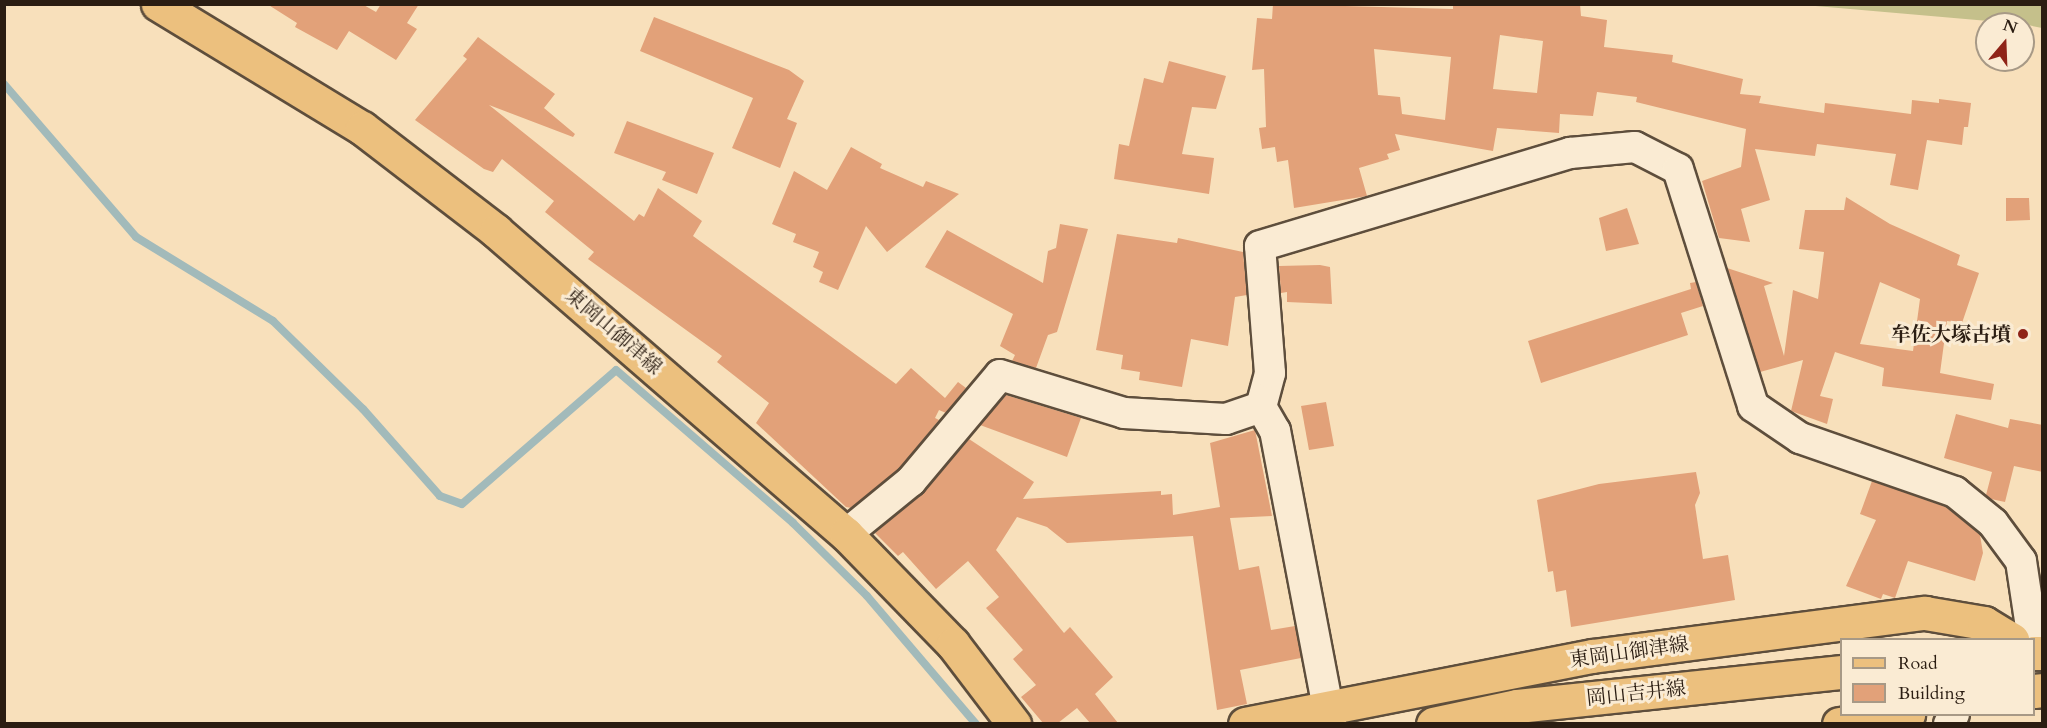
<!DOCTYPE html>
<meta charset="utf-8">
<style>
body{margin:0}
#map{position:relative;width:2047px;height:728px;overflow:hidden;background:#f8e0bb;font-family:Cardo,"Noto Serif JP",serif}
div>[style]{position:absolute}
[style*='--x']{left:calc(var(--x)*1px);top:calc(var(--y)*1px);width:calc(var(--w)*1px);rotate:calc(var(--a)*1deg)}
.green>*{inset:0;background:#c5c08b}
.stream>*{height:8px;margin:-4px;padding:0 4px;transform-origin:4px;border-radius:4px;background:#a2baba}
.building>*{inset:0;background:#e2a179}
.roads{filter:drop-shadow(2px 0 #5e4e3c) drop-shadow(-2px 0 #5e4e3c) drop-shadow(0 2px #5e4e3c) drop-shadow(0 -2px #5e4e3c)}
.minor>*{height:30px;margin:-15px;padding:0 15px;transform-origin:15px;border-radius:15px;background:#faebd3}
.major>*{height:33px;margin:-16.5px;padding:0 16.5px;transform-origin:16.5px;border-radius:16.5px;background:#ecc07e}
.dots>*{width:16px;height:16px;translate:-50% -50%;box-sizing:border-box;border:3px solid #faebd3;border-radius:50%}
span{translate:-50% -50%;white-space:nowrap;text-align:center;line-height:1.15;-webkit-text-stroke:6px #faebd3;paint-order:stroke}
.street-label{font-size:20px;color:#2b1d12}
.poi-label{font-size:20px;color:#2b1d12;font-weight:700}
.right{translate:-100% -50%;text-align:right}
.frame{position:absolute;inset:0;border:6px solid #2b1d12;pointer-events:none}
.legend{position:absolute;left:1840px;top:638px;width:195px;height:78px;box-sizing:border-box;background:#faebd3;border:2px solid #a79986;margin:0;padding:8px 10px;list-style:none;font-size:18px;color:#2b1d12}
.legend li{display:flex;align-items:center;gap:12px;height:30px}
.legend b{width:30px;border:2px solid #a79986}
.north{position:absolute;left:1975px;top:12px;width:60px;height:60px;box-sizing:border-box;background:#faebd3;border:2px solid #a79986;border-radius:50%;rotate:19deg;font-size:16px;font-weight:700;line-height:24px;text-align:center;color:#2b1d12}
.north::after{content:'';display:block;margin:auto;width:21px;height:27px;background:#8f2418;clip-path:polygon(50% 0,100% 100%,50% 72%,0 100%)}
</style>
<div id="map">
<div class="green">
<div style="clip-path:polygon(1804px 5px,2042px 5px,2042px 28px,2023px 24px)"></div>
</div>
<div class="stream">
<div style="--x:4;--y:84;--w:202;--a:49.2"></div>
<div style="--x:136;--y:237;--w:161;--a:31.5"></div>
<div style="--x:273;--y:321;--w:126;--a:44.4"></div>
<div style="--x:363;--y:409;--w:116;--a:48.5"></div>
<div style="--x:440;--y:496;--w:23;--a:20"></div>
<div style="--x:462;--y:504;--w:204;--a:-41"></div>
<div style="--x:616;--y:370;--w:234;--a:40.8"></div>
<div style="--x:793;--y:523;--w:104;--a:44.6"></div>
<div style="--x:867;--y:596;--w:168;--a:49.6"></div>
</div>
<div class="building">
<div style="clip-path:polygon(267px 4px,362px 4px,376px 12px,381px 4px,419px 4px,407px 23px,417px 29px,396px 60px,349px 31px,337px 50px,295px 27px,297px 23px)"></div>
<div style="clip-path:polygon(evenodd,1273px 4px,1453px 9px,1453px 4px,1580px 4px,1581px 16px,1607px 20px,1604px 47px,1673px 55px,1672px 62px,1743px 79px,1740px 94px,1761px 96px,1759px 103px,1824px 113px,1825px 103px,1911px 114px,1912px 100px,1939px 103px,1939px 99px,1971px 103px,1968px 127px,1964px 127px,1962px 145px,1927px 140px,1918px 190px,1890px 185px,1896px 154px,1817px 144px,1815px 156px,1755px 149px,1770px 200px,1741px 209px,1750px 242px,1719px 238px,1702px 181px,1741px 167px,1746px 129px,1636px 102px,1637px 97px,1597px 92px,1593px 116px,1560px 114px,1559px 133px,1497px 128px,1493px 151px,1395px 134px,1400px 150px,1387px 154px,1389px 159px,1359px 168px,1367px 196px,1294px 208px,1288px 160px,1277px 162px,1275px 147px,1262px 149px,1259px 128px,1266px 127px,1264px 69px,1252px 70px,1257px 18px,1272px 19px,1273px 4px,1500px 35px,1543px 41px,1537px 93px,1493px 89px,1500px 35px,1273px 4px,1374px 49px,1451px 57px,1445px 120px,1402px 114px,1400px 97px,1378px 95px,1374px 49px)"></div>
<div style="clip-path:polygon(654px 17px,789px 70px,804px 81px,787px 119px,797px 123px,780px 168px,732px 148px,753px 98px,640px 51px)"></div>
<div style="clip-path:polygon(478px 37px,555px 94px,544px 108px,575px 134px,573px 137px,489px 105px,634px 221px,639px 214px,644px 217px,658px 188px,702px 221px,693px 236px,896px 384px,911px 368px,945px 398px,958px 382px,966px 388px,946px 413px,939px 410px,935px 418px,939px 420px,899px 469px,851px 508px,846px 507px,756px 423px,769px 403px,717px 362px,722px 356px,588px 259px,594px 252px,545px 212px,554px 201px,502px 159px,493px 172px,484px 169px,415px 120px,467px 59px,463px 56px)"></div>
<div style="clip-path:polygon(1169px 61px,1226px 76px,1216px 109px,1192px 107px,1182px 154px,1214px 158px,1209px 194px,1114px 179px,1119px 144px,1129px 146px,1144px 78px,1163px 83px)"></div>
<div style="clip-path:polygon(627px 121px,714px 153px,697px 194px,662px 180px,666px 172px,614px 153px)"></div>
<div style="clip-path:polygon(851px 147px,882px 164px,880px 168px,923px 187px,926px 181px,959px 194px,887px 252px,866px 226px,838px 290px,819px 282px,823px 272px,813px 267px,819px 252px,793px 242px,796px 234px,772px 224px,794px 171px,827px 190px)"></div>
<div style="clip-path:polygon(evenodd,1846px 197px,1890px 224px,1960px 255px,1957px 265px,1979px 273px,1962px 323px,1947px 321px,1940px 373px,1994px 384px,1991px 400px,1882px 386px,1884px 368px,1835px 352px,1820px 396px,1833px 399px,1827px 424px,1791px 411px,1803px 360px,1760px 372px,1727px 268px,1773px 283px,1764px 286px,1784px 356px,1793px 290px,1818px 299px,1824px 252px,1799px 249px,1805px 210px,1844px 210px,1846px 197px,1880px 282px,1920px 299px,1913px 351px,1860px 344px,1880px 282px)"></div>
<div style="clip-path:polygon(2006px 198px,2029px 198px,2030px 220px,2006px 221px)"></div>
<div style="clip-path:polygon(1627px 208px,1639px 244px,1606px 251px,1599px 218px)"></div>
<div style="clip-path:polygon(1060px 224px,1088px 229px,1057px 332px,1048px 335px,1036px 368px,1012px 361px,1015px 355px,1000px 346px,1013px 314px,925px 267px,947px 230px,1043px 283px,1048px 251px,1056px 248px)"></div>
<div style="clip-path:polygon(1117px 234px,1177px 243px,1178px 238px,1243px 252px,1247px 295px,1235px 297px,1228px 346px,1191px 339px,1182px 387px,1139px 380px,1140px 372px,1121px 369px,1123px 355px,1096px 350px)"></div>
<div style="clip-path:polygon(1320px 265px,1330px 267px,1332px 304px,1287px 302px,1287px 292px,1281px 293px,1279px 266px)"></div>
<div style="clip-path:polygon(1696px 282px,1703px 306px,1681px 313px,1688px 335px,1541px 383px,1528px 341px,1691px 289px,1690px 283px)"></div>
<div style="clip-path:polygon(1006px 395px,1081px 418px,1067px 457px,980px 425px)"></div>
<div style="clip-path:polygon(1326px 402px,1334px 446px,1309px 450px,1301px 406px)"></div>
<div style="clip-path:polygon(1956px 414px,2008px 428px,2010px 419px,2043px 425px,2043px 472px,2014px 466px,2005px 502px,1991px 499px,1986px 495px,1992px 472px,1944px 458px)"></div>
<div style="clip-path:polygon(1255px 430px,1272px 516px,1230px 518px,1239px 570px,1259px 566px,1271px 630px,1295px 626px,1301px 658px,1240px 670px,1247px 704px,1217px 710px,1193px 536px,1067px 543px,1047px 527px,1017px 517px,996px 550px,1064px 633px,1070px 627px,1113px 677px,1095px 694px,1118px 723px,1090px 723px,1077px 708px,1058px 723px,1043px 723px,1021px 697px,1036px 685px,1013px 659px,1023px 650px,986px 608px,999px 597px,968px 561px,936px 589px,903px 552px,898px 556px,875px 533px,924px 492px,969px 439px,1034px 482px,1023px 499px,1161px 491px,1161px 495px,1172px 494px,1173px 515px,1220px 507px,1210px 443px)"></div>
<div style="clip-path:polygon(1696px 472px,1700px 493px,1695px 505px,1703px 559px,1728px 555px,1735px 600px,1571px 627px,1566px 590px,1556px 592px,1553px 571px,1548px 572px,1537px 500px,1599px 484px)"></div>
<div style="clip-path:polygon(1872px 481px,1946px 507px,1980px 535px,1983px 553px,1975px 581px,1908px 561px,1895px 598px,1883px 594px,1881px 599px,1846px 586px,1876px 520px,1860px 514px)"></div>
</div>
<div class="roads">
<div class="minor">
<div style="--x:846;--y:534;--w:84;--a:-39.2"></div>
<div style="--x:911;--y:481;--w:138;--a:-50"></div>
<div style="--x:1000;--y:375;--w:130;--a:17"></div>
<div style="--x:1124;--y:413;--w:102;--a:3.4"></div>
<div style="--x:1226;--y:419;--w:37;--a:-19"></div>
<div style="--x:1331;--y:724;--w:298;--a:-100.8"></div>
<div style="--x:1275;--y:431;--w:28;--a:-120"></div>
<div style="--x:1261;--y:407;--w:35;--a:-75"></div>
<div style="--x:1270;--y:373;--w:127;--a:-94.5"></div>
<div style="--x:1260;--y:246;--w:324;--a:-16.7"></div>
<div style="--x:1570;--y:153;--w:65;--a:-5.3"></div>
<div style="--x:1635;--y:147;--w:48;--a:27.1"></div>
<div style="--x:1678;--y:169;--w:249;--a:72.4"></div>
<div style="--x:1753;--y:406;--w:57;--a:34.2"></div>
<div style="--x:1800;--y:438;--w:164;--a:19.2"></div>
<div style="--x:1955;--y:492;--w:49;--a:39.2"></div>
<div style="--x:1993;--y:523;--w:47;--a:53.6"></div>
<div style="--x:2021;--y:561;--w:80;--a:81.4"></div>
<div style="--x:1949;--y:724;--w:11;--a:-63"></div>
</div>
<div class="major">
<div style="--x:158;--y:4;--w:239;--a:31.3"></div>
<div style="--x:362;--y:128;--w:169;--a:37.5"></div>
<div style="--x:496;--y:231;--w:463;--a:40.9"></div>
<div style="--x:846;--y:534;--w:153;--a:45.8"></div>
<div style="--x:953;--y:644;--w:101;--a:52.7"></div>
<div style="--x:2034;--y:653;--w:8;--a:0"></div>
<div style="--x:2034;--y:691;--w:8;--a:-7"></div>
<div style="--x:1245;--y:724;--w:354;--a:-11.1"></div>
<div style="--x:1592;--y:656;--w:336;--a:-7.4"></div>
<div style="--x:1925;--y:613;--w:60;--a:9.6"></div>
<div style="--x:1984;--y:623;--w:33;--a:31"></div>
<div style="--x:1433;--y:724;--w:86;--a:-12.1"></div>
<div style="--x:1517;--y:706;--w:327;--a:-6"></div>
<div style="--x:1839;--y:724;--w:70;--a:-8.2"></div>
</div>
</div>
<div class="dots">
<div style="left:2023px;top:334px;background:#8f2418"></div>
</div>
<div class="street-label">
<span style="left:614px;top:331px;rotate:41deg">東岡山御津線</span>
<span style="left:1629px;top:652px;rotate:-8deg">東岡山御津線</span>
<span style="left:1636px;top:693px;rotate:-6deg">岡山吉井線</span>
</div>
<div class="poi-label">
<span class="right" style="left:2011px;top:334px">牟佐大塚古墳</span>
</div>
<div class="frame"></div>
<ul class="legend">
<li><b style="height:8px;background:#ecc07e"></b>Road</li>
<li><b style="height:16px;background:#e2a179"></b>Building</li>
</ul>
<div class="north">N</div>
</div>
